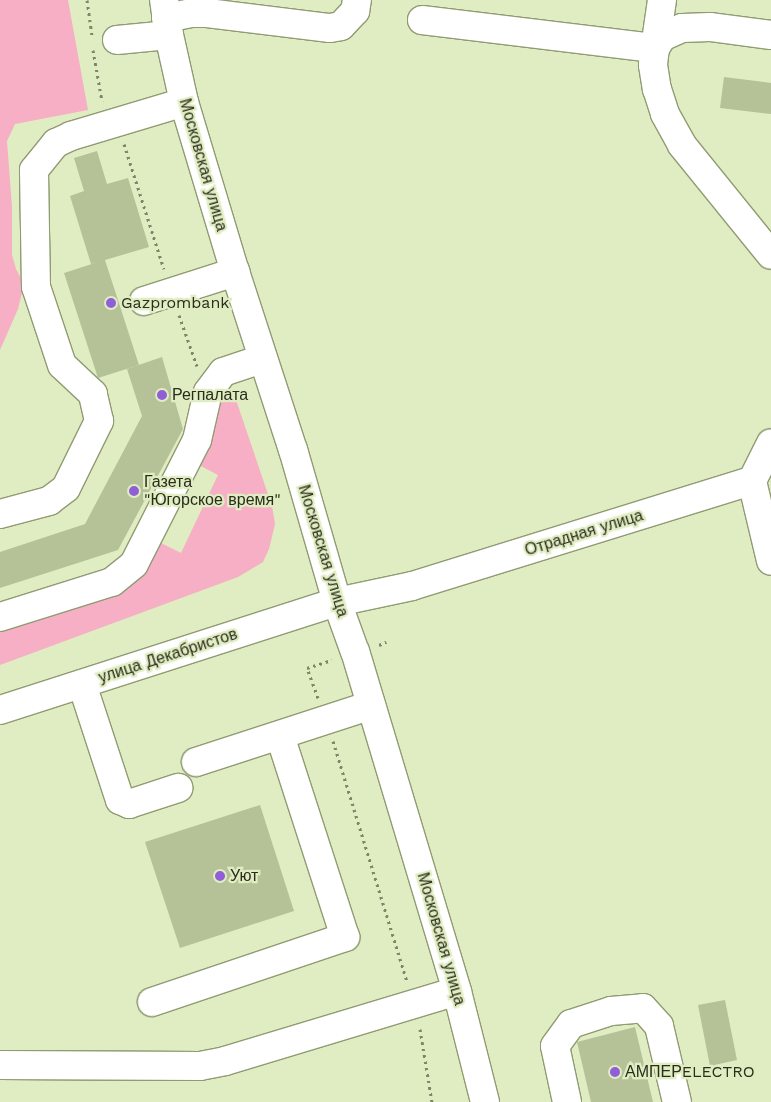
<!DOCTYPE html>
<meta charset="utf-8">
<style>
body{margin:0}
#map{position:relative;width:771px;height:1102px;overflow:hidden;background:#e0ecc1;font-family:"Work Sans",sans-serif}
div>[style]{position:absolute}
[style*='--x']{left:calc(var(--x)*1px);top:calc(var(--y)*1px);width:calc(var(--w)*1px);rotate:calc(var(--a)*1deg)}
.green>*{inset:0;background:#f6afc4}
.building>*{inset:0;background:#b5c197}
.path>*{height:3px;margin-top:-1.5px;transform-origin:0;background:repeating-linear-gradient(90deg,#7e8568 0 2.5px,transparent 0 6.5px)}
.roads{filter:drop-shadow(1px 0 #909b73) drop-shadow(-1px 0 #909b73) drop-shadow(0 1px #909b73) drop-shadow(0 -1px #909b73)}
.minor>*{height:28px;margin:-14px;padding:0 14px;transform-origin:14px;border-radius:14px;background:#fff}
.major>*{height:28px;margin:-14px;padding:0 14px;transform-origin:14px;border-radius:14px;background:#fff}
.dots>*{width:14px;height:14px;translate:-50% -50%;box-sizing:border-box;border:2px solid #e0ecc1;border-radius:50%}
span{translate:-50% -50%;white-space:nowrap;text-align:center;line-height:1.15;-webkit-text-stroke:4.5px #e0ecc1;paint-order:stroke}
.street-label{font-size:16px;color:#292d1c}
.poi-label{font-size:16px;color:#292d1c}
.left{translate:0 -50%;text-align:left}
</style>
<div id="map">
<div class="green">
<div style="clip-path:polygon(0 0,68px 0,88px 110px,15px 124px,7px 141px,12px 207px,12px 255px,16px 269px,24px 284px,18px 309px,0 350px)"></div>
<div style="clip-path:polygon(223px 393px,234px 394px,272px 506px,275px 524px,269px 549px,263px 562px,238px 577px,0 665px,0 618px,127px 577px,157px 541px,181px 553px,218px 475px,199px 465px)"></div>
</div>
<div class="building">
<div style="clip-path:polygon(724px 77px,771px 83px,771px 114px,720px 108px)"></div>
<div style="clip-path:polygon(97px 151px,107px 184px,128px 178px,149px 247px,105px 260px,139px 365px,98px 378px,64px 273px,98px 262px,91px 264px,70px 196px,84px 191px,74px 158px)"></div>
<div style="clip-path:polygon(162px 357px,183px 429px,118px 550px,0 588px,0 552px,85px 524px,142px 416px,127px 369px)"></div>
<div style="clip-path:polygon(260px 805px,294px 911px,180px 948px,145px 842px)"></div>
<div style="clip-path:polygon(725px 1000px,737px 1060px,710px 1066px,698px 1005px)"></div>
<div style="clip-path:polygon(635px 1027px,653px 1102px,591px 1102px,577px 1042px)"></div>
</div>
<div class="path">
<div style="--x:87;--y:0;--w:37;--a:82"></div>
<div style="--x:93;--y:50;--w:52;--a:80"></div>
<div style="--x:124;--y:144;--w:131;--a:72.3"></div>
<div style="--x:179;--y:315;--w:54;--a:70.6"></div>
<div style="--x:379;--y:645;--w:8;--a:-23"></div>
<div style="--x:318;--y:698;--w:32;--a:-110"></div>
<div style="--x:307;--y:668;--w:26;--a:-18"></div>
<div style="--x:333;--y:741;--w:252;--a:72.9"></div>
<div style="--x:420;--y:1029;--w:74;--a:80.7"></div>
</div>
<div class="roads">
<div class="minor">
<div style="--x:166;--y:18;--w:26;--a:-11"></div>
<div style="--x:192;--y:13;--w:15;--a:0"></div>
<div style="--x:207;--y:13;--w:124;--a:7"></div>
<div style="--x:330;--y:28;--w:11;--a:-10"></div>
<div style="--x:341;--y:26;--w:21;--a:-47"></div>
<div style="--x:355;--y:11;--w:11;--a:-80"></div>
<div style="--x:422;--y:20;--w:235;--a:6.9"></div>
<div style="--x:655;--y:48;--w:49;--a:-81.7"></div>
<div style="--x:771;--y:35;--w:62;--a:-172.5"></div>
<div style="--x:710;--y:27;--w:28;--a:178"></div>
<div style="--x:682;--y:28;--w:22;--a:156"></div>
<div style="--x:662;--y:37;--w:13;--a:122"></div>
<div style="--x:655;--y:48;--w:17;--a:97"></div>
<div style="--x:653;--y:65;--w:24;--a:81"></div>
<div style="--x:657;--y:89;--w:26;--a:72"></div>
<div style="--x:665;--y:114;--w:35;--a:61"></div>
<div style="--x:682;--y:145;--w:141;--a:51"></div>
<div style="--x:117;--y:40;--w:52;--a:-5.5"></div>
<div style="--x:144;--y:301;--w:96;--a:-17.7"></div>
<div style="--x:752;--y:481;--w:42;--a:-63.4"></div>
<div style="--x:0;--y:514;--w:51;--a:-14.9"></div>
<div style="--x:49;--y:501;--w:21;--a:-37"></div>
<div style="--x:66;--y:488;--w:75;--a:-63.8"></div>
<div style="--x:99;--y:421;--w:28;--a:-103"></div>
<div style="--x:93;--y:394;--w:42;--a:-136.9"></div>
<div style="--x:62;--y:365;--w:82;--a:-108.4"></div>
<div style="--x:36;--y:287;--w:117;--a:-91"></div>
<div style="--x:34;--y:170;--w:35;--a:-51"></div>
<div style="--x:56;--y:143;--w:17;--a:-25"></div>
<div style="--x:71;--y:136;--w:118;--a:-16.7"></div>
<div style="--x:0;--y:617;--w:117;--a:-17.4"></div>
<div style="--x:112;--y:582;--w:28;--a:-39"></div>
<div style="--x:134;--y:564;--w:139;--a:-63.1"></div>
<div style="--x:197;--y:440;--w:49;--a:-77.1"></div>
<div style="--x:208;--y:392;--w:25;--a:-53"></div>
<div style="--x:223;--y:372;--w:41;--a:-18.4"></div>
<div style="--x:82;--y:684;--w:122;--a:71.9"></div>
<div style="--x:120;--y:800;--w:10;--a:24"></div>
<div style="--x:129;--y:804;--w:52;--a:-18.1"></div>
<div style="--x:196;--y:762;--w:184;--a:-18"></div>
<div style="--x:152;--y:1002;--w:204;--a:-18.6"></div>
<div style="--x:345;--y:937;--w:211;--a:-107.9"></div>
<div style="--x:0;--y:1065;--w:200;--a:0.3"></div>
<div style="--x:200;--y:1066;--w:25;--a:-11"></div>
<div style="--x:225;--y:1061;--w:242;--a:-16.8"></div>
<div style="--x:485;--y:1102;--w:114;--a:-104.2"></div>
<div style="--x:457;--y:991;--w:354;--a:-106.7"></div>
<div style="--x:355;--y:652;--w:53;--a:-109.8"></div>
<div style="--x:337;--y:602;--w:77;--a:-12"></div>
<div style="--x:412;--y:586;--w:356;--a:-17.2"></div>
<div style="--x:752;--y:481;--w:82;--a:76.6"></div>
<div style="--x:567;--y:1102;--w:57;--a:-102.1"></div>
<div style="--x:555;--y:1046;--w:27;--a:-54"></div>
<div style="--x:571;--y:1024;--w:42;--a:-18"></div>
<div style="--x:611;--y:1011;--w:32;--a:-5"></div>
<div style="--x:643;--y:1008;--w:24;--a:48"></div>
<div style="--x:659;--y:1026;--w:78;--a:76.7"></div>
</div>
<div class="major">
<div style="--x:0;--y:710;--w:354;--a:-17.8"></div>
<div style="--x:337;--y:602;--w:158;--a:-106.1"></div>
<div style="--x:293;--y:450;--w:187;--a:-108"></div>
<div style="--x:235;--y:272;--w:177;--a:-106.7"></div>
<div style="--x:184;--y:102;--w:69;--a:-102.6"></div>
<div style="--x:169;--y:35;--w:35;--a:-98"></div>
</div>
</div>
<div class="dots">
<div style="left:111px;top:303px;background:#905ed7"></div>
<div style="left:162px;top:395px;background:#905ed7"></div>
<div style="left:134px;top:491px;background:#905ed7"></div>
<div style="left:220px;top:876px;background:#905ed7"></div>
<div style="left:615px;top:1072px;background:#905ed7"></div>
</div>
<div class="street-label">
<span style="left:203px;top:165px;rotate:74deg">Московская улица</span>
<span style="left:584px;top:533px;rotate:-17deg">Отрадная улица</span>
<span style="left:323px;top:551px;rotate:73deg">Московская улица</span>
<span style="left:168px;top:656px;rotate:-18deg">улица Декабристов</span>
<span style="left:441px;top:939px;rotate:74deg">Московская улица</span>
</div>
<div class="poi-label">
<span class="left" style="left:121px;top:303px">Gazprombank</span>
<span class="left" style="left:172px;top:395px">Регпалата</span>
<span class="left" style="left:144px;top:491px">Газета<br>"Югорское время"</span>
<span class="left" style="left:230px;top:876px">Уют</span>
<span class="left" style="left:625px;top:1072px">АМПЕРELECTRO</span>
</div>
</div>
